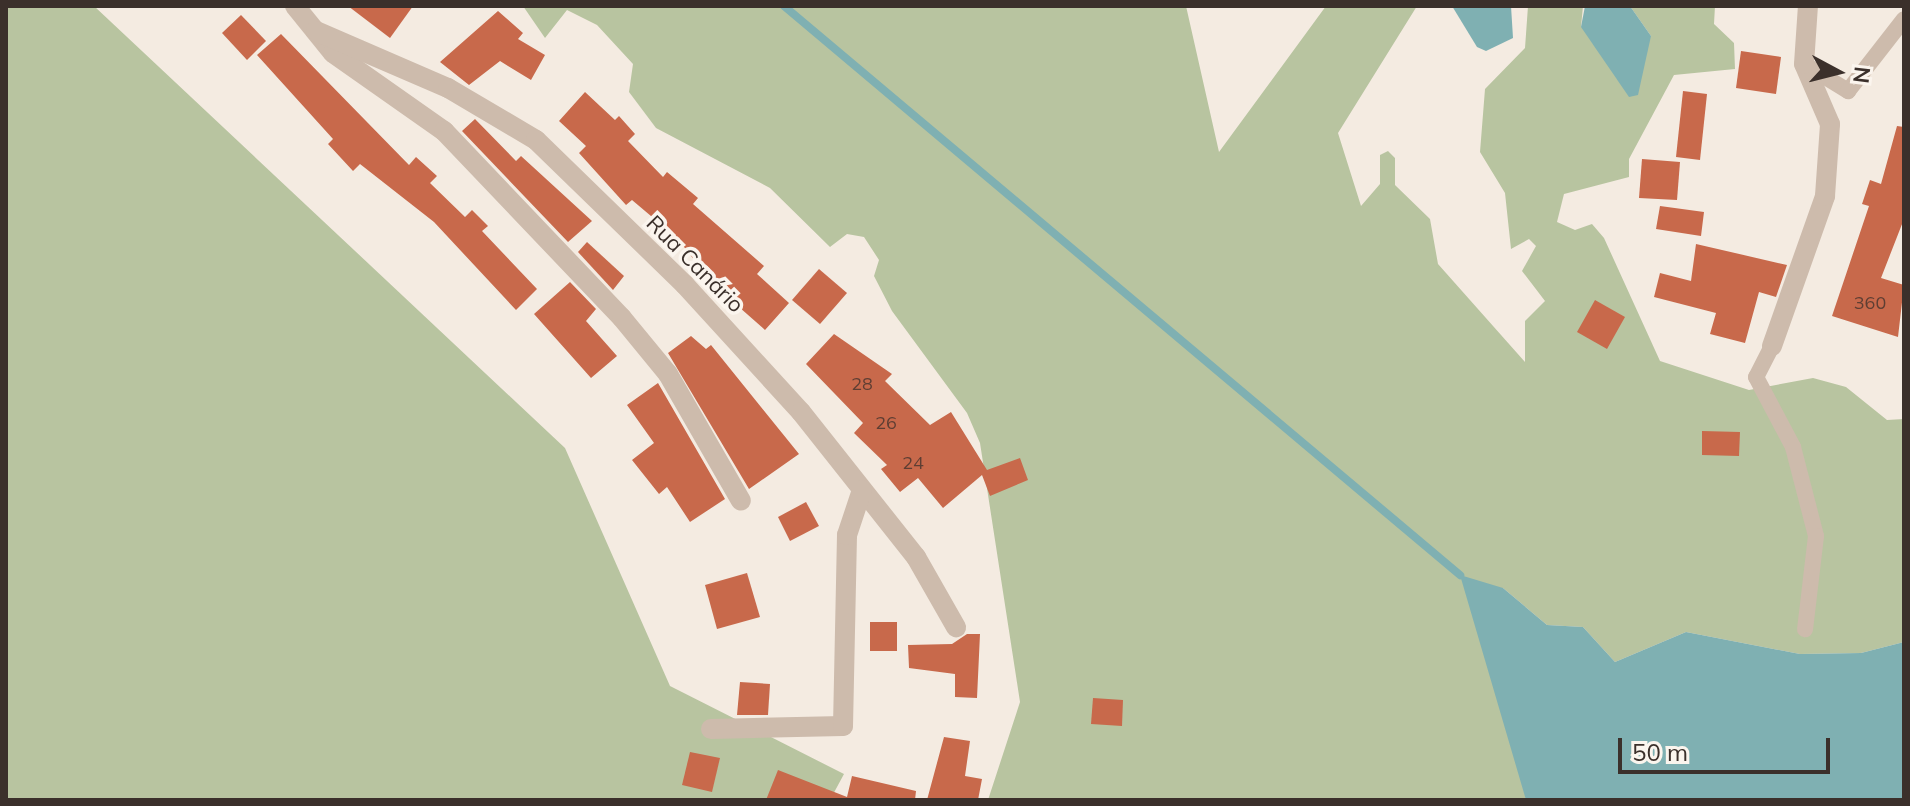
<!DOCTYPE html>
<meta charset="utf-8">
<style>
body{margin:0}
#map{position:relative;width:1910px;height:806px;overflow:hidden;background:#f4ebe1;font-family:Mulish,sans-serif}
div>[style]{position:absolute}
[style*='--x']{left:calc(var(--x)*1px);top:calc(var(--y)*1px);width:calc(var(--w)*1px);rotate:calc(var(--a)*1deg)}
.green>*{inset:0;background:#b8c4a0}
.water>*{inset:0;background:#7fb0b2}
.stream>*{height:8px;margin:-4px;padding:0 4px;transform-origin:4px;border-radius:4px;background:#7fb0b2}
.building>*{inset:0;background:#c8694b}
.service>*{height:16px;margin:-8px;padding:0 8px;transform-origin:8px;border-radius:8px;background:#cdbbac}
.minor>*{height:20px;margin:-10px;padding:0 10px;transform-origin:10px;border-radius:10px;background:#cdbbac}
span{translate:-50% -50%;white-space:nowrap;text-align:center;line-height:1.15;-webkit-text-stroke:7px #fbf5ee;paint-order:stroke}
.number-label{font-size:18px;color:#5e3e33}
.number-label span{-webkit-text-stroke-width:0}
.street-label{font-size:22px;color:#3b302b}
.frame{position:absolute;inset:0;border:8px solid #3b302b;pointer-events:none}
.north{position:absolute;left:1798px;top:32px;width:80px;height:80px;-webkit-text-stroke:6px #fbf5ee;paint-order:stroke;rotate:97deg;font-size:22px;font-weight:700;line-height:32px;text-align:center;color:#3b302b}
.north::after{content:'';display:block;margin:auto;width:28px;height:36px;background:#3b302b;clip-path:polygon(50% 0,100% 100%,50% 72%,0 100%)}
.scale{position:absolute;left:1618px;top:738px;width:212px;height:36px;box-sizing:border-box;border:4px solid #3b302b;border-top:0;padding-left:10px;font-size:24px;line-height:28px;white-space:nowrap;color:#3b302b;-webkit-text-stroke:6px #fbf5ee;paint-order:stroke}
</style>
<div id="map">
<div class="green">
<div style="clip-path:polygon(6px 6px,94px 6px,565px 448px,670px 686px,844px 774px,830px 800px,6px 800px)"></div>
<div style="clip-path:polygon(523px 6px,1186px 6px,1219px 152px,1326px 6px,1417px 6px,1338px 133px,1361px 206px,1380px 184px,1380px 155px,1388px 151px,1395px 158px,1395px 185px,1430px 219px,1438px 264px,1525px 362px,1525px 321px,1545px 301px,1522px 271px,1536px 246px,1529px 239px,1511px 249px,1505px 193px,1480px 152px,1485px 89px,1525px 48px,1528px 6px,1583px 6px,1581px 27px,1651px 36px,1630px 6px,1715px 6px,1714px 24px,1734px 43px,1735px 69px,1674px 75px,1629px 159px,1629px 177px,1564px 194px,1557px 222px,1575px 230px,1592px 224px,1604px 238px,1660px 361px,1749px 390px,1813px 378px,1846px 387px,1887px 420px,1904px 419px,1904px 642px,1861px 653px,1800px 654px,1686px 632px,1615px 662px,1583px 627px,1547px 625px,1503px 588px,1526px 800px,988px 800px,1020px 702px,980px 443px,967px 413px,892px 311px,874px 276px,879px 260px,864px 237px,847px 234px,830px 247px,770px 188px,656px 128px,629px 92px,633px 64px,597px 25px,567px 10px,545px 38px)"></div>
</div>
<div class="water">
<div style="clip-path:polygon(1452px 6px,1511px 6px,1513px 38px,1486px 51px,1477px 47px)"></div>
<div style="clip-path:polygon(1585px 6px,1630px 6px,1651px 36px,1638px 95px,1629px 97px,1581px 27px)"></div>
<div style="clip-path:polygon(1460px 575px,1503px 588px,1547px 625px,1583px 627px,1615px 662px,1686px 632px,1800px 654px,1861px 653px,1904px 642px,1904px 800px,1526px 800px)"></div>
</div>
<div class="stream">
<div style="--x:784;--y:6;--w:884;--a:40.09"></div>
</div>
<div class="building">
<div style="clip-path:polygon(348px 6px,413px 6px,390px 38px)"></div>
<div style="clip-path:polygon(498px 11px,523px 33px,518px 39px,545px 55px,531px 80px,500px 61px,469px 85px,440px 62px)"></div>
<div style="clip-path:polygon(241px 15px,266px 41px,247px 60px,222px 33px)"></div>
<div style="clip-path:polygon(281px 34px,409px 165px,416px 157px,437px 176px,430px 183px,465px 217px,472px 210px,488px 226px,482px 231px,537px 289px,516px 310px,434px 222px,360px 164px,353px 171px,328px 144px,333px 139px,257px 55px)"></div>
<div style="clip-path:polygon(1741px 51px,1781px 57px,1776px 94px,1736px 88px)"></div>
<div style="clip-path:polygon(1683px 91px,1707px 94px,1700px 160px,1676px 157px)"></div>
<div style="clip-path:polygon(585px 92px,615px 120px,619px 116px,635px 134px,628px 141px,663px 177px,667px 172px,698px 198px,693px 204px,764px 266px,757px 274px,789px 303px,765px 330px,714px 285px,677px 238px,632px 200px,626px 205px,579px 153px,586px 146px,559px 121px)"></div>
<div style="clip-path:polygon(475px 119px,516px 161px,521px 156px,592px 221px,568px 242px,462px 131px)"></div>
<div style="clip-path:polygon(1897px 126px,1904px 127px,1904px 219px,1881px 278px,1904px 285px,1898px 337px,1832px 316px,1869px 206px,1862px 204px,1870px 180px,1881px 184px)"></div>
<div style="clip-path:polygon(1642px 159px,1680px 162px,1677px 200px,1639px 198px)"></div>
<div style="clip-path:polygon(1660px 206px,1704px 212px,1701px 236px,1656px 229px)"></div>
<div style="clip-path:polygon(587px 242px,624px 276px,613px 290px,578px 252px)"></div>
<div style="clip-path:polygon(1696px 244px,1787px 265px,1776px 297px,1759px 292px,1745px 343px,1710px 334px,1716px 313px,1654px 297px,1660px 273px,1691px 281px)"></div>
<div style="clip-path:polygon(819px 269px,847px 293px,820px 324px,792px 300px)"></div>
<div style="clip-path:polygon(570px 282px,596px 309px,586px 321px,617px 356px,591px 378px,534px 314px)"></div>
<div style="clip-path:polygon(1595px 300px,1625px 317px,1607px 349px,1577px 332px)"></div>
<div style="clip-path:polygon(834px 334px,892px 374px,885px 381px,930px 425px,951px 412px,987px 470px,1020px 458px,1028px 480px,990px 496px,982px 475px,943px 508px,918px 478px,900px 492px,881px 469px,887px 465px,854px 433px,863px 423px,806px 364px)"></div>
<div style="clip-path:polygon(691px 336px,706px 349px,711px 345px,799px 454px,749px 489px,668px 353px)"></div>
<div style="clip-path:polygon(658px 383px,725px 499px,690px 522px,667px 487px,659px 494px,632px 460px,654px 443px,627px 405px)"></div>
<div style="clip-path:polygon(1702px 431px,1740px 432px,1739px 456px,1702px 455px)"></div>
<div style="clip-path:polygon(806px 502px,819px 526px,790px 541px,778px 517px)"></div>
<div style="clip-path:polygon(747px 573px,760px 617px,717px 629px,705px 585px)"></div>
<div style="clip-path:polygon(870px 622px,897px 622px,897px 651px,870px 651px)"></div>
<div style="clip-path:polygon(967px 634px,980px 634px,977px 698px,955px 697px,955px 674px,909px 668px,908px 645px,952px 644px)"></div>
<div style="clip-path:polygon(740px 682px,770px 684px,768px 715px,737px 715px)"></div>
<div style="clip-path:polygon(1093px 698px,1123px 700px,1122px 726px,1091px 724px)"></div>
<div style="clip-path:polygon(944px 737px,970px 741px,965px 776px,982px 779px,978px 800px,927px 800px)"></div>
<div style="clip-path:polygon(690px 752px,720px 758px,712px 792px,682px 785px)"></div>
<div style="clip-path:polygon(778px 770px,847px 797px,852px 776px,916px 791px,915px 800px,766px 800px)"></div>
</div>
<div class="service">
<div style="--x:1804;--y:64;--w:52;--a:31.5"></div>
<div style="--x:1848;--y:91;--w:91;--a:-52.1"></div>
<div style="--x:1772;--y:346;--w:35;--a:117"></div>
<div style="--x:1756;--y:377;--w:79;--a:62.1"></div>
<div style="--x:1793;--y:447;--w:92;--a:75.5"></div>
<div style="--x:1816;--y:536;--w:94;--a:96.7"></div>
</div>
<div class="minor">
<div style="--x:295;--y:6;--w:60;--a:51"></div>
<div style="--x:333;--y:53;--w:136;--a:35.1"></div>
<div style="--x:444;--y:131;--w:258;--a:46.4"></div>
<div style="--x:622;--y:318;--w:72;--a:50.6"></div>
<div style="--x:668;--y:374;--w:146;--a:60.1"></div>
<div style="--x:316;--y:31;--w:144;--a:23.4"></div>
<div style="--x:448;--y:88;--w:102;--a:30.6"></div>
<div style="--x:536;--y:140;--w:208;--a:44.2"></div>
<div style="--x:685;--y:285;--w:172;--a:47.6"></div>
<div style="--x:801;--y:412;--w:185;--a:51.6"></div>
<div style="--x:916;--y:557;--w:81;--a:60.3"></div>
<div style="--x:1772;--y:346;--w:159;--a:-70.5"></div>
<div style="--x:1825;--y:196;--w:72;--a:-86"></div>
<div style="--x:1830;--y:124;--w:65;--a:-113.4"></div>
<div style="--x:1804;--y:64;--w:58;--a:-86.1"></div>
<div style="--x:711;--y:729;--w:132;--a:-1.3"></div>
<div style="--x:843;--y:726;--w:191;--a:-88.8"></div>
<div style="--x:847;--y:535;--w:47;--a:-71.6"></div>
</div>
<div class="number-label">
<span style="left:1870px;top:303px">360</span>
<span style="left:862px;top:384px">28</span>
<span style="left:886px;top:423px">26</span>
<span style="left:913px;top:463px">24</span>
</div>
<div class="street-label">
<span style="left:695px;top:264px;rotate:45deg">Rua Canário</span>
</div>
<div class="frame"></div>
<div class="north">N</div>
<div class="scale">50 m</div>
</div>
